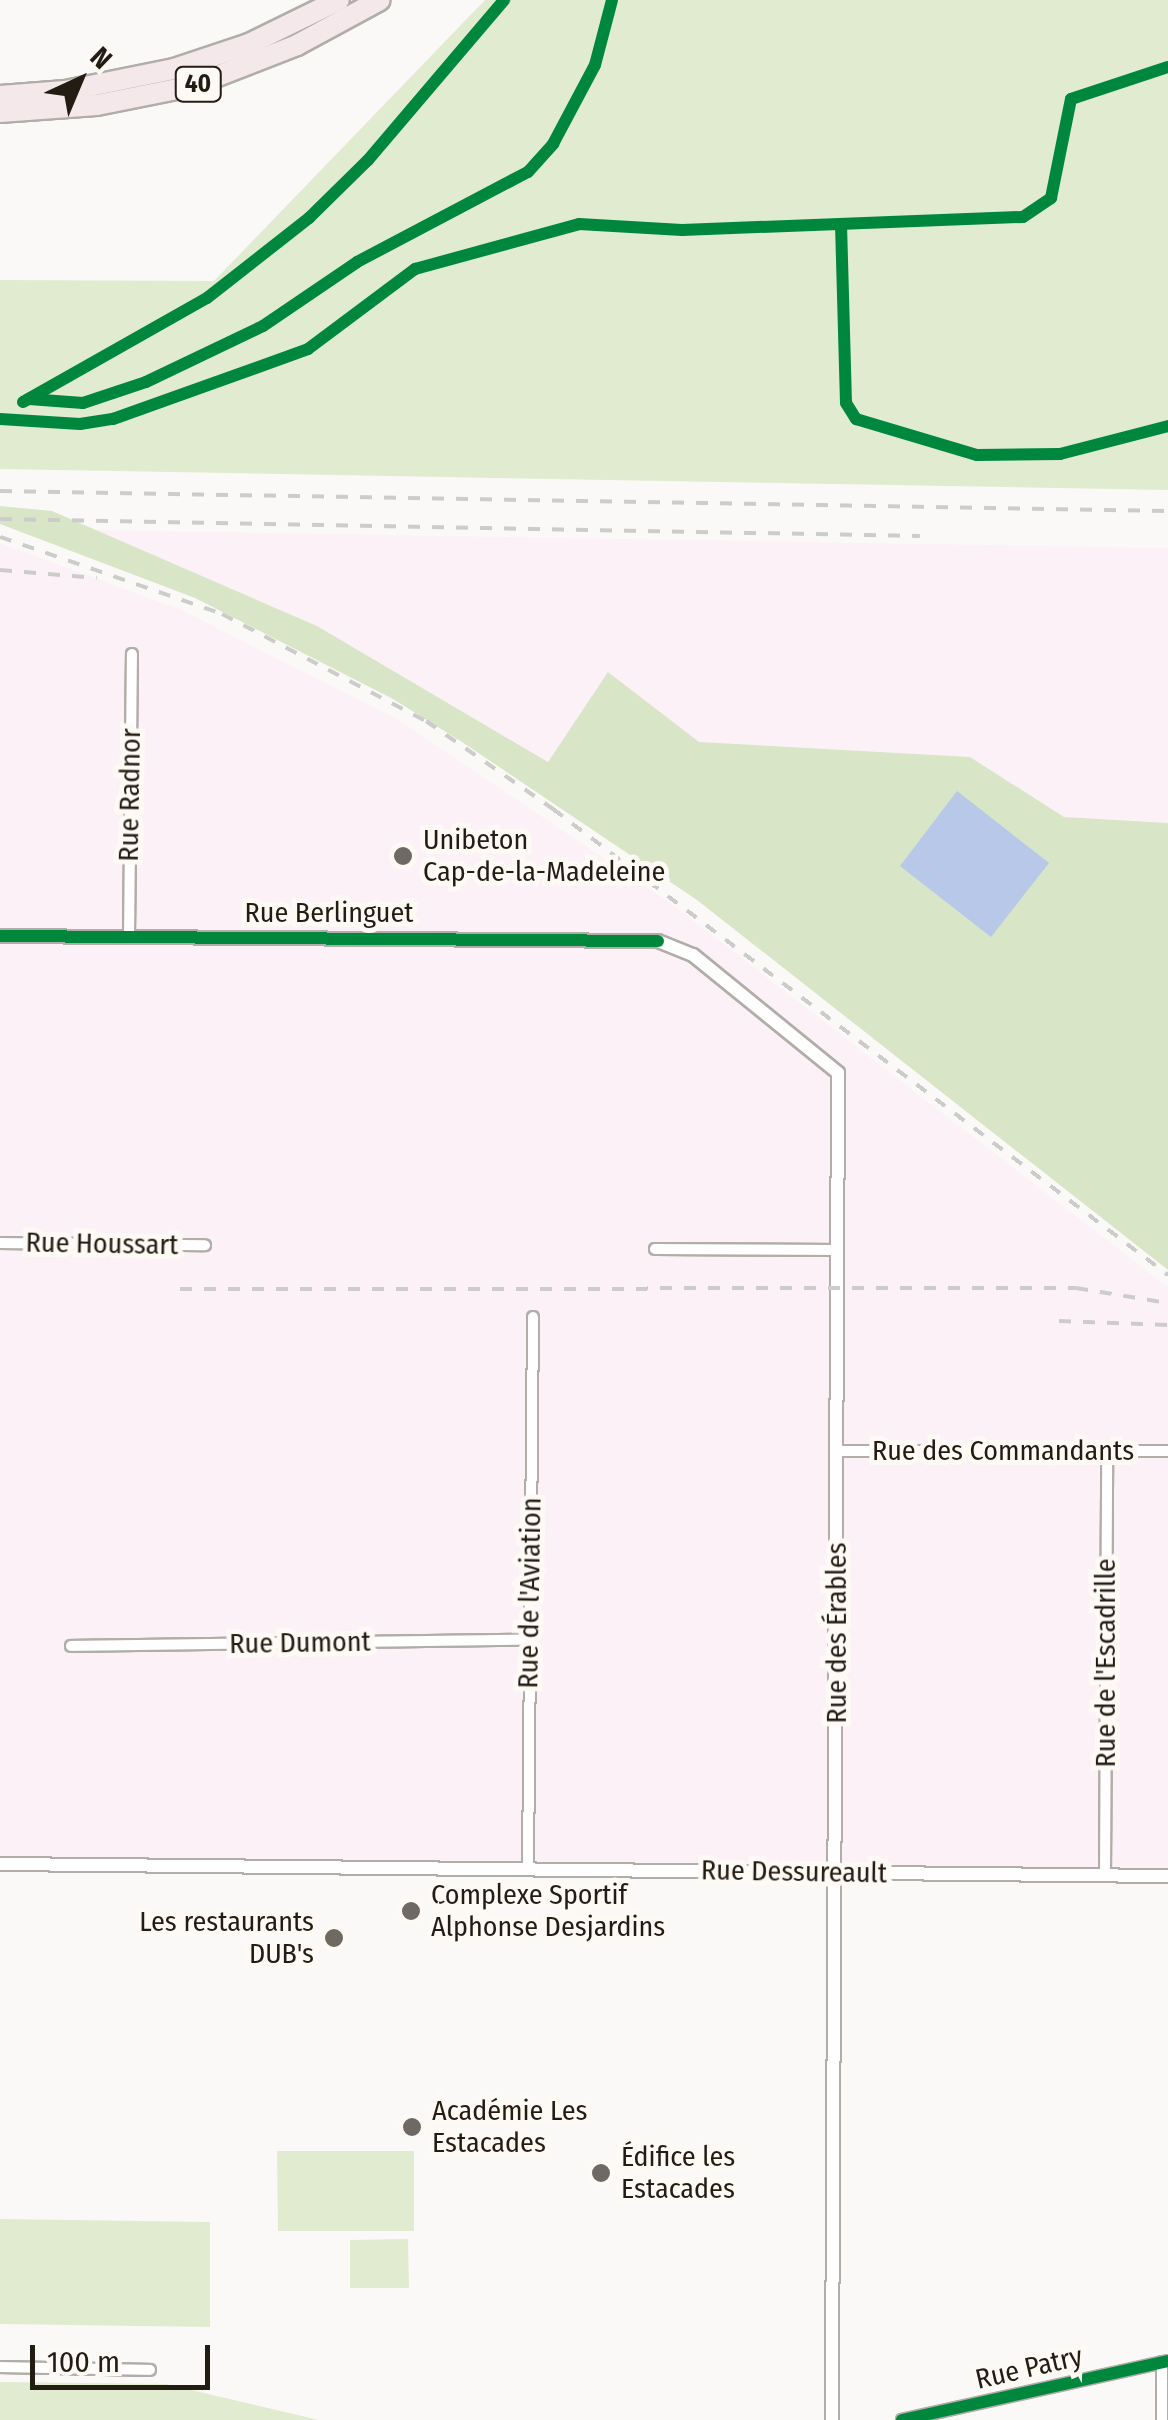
<!DOCTYPE html>
<meta charset="utf-8">
<style>
body{margin:0}
#map{position:relative;width:1168px;height:2420px;overflow:hidden;background:#fbf9f7;font-family:"Fira Sans Condensed",sans-serif}
div>[style]{position:absolute}
[style*='--x']{left:calc(var(--x)*1px);top:calc(var(--y)*1px);width:calc(var(--w)*1px);rotate:calc(var(--a)*1deg)}
.industrial>*{inset:0;background:#fdf1f8}
.green>*{inset:0;background:#e0ebd0}
.forest>*{inset:0;background:#d8e5c7}
.water>*{inset:0;background:#b7c8e9}
.roads{filter:drop-shadow(2px 0 #b1ada8) drop-shadow(-2px 0 #b1ada8) drop-shadow(0 2px #b1ada8) drop-shadow(0 -2px #b1ada8)}
.minor>*{height:10px;margin:-5px;padding:0 5px;transform-origin:5px;border-radius:5px;background:#fefefe}
.tertiary>*{height:12px;margin:-6px;padding:0 6px;transform-origin:6px;border-radius:6px;background:#fefefe}
.motorway>*{height:20px;margin:-10px;padding:0 10px;transform-origin:10px;border-radius:10px;background:#f4e8eb}
.rail>*{height:4px;margin-top:-2px;transform-origin:0;background:repeating-linear-gradient(90deg,#cccccb 0 12px,transparent 0 24px)}
.cycleway>*{height:12px;margin:-6px;padding:0 6px;transform-origin:6px;border-radius:6px;background:#00873e}
.dots>*{width:28px;height:28px;translate:-50% -50%;box-sizing:border-box;border:5px solid #fdfaf5;border-radius:50%}
span{translate:-50% -50%;white-space:nowrap;text-align:center;line-height:1.15;-webkit-text-stroke:10px #fdfaf5;paint-order:stroke}
.shield-label span{padding:2px 8px;background:#fdfaf5;border:2px solid;border-radius:8px;-webkit-text-stroke-width:0}
.shield-label{font-size:25px;color:#221c13;font-weight:700}
.street-label{font-size:28px;color:#221c13}
.poi-label{font-size:28px;color:#221c13}
.left{translate:0 -50%;text-align:left}
.right{translate:-100% -50%;text-align:right}
.north{position:absolute;left:30px;top:30px;width:100px;height:100px;-webkit-text-stroke:8px #fdfaf5;paint-order:stroke;rotate:44deg;font-size:28px;font-weight:700;line-height:40px;text-align:center;color:#221c13}
.north::after{content:'';display:block;margin:auto;width:35px;height:45px;background:#221c13;clip-path:polygon(50% 0,100% 100%,50% 72%,0 100%)}
.scale{position:absolute;left:30px;top:2345px;width:180px;height:45px;box-sizing:border-box;border:5px solid #221c13;border-top:0;padding-left:12px;font-size:30px;line-height:35px;white-space:nowrap;color:#221c13;-webkit-text-stroke:8px #fdfaf5;paint-order:stroke}
</style>
<div id="map">
<div class="industrial">
<div style="clip-path:polygon(95px 530px,1168px 548px,1168px 823px,1064px 817px,970px 757px,698px 742px,608px 673px,548px 762px,317px 626px)"></div>
<div style="clip-path:polygon(0 543px,182px 610px,397px 719px,672px 904px,1168px 1287px,1168px 1878px,0 1867px)"></div>
</div>
<div class="green">
<div style="clip-path:polygon(485px 0,1168px 0,1168px 490px,0 469px,0 280px,214px 281px)"></div>
<div style="clip-path:polygon(277px 2151px,414px 2151px,414px 2231px,278px 2231px)"></div>
<div style="clip-path:polygon(0 2219px,210px 2222px,210px 2327px,0 2324px)"></div>
<div style="clip-path:polygon(408px 2239px,409px 2288px,350px 2288px,350px 2240px)"></div>
<div style="clip-path:polygon(0 2382px,166px 2384px,319px 2420px,0 2420px)"></div>
</div>
<div class="forest">
<div style="clip-path:polygon(0 506px,52px 511px,317px 626px,548px 762px,608px 672px,699px 742px,970px 757px,1064px 817px,1168px 823px,1168px 1270px,697px 900px,462px 742px,393px 699px,195px 598px,0 524px)"></div>
</div>
<div class="water">
<div style="clip-path:polygon(957px 791px,1049px 863px,991px 937px,900px 866px)"></div>
</div>
<div class="roads">
<div class="minor">
<div style="--x:129;--y:937;--w:283;--a:-89.4"></div>
<div style="--x:0;--y:1243;--w:205;--a:0.6"></div>
<div style="--x:655;--y:1249;--w:183;--a:0.3"></div>
<div style="--x:838;--y:1451;--w:330;--a:0"></div>
<div style="--x:71;--y:1646;--w:458;--a:-0.8"></div>
<div style="--x:528;--y:1869;--w:552;--a:-89.48"></div>
<div style="--x:1105;--y:1875;--w:424;--a:-89.7"></div>
<div style="--x:0;--y:2367;--w:150;--a:1.1"></div>
<div style="--x:902;--y:2420;--w:272;--a:-12.5"></div>
<div style="--x:1162;--y:2420;--w:58;--a:-90"></div>
</div>
<div class="tertiary">
<div style="--x:0;--y:936;--w:658;--a:0.44"></div>
<div style="--x:658;--y:941;--w:38;--a:22"></div>
<div style="--x:693;--y:955;--w:187;--a:39.1"></div>
<div style="--x:838;--y:1073;--w:1347;--a:90.26"></div>
<div style="--x:0;--y:1864;--w:1168;--a:0.59"></div>
</div>
<div class="motorway">
<div style="--x:0;--y:96;--w:65;--a:-4.4"></div>
<div style="--x:65;--y:91;--w:111;--a:-11.4"></div>
<div style="--x:174;--y:69;--w:79;--a:-18.4"></div>
<div style="--x:249;--y:44;--w:100;--a:-26.1"></div>
<div style="--x:0;--y:112;--w:97;--a:-4.1"></div>
<div style="--x:97;--y:105;--w:97;--a:-11.3"></div>
<div style="--x:192;--y:86;--w:113;--a:-21.3"></div>
<div style="--x:297;--y:45;--w:94;--a:-28.5"></div>
</div>
</div>
<div class="rail">
<div style="--x:0;--y:491;--w:1168;--a:0.98"></div>
<div style="--x:0;--y:519;--w:920;--a:1.06"></div>
<div style="--x:0;--y:537;--w:235;--a:19.1"></div>
<div style="--x:222;--y:614;--w:230;--a:27.7"></div>
<div style="--x:426;--y:721;--w:155;--a:34.7"></div>
<div style="--x:553;--y:809;--w:772;--a:37.15"></div>
<div style="--x:0;--y:570;--w:97;--a:4.7"></div>
<div style="--x:180;--y:1289;--w:896;--a:-0.06"></div>
<div style="--x:1076;--y:1288;--w:93;--a:9.3"></div>
<div style="--x:1059;--y:1321;--w:109;--a:2.1"></div>
</div>
<div class="cycleway">
<div style="--x:841;--y:224;--w:179;--a:88.4"></div>
<div style="--x:846;--y:403;--w:19;--a:58"></div>
<div style="--x:856;--y:419;--w:126;--a:16.6"></div>
<div style="--x:977;--y:455;--w:83;--a:-0.7"></div>
<div style="--x:1060;--y:454;--w:112;--a:-14.5"></div>
<div style="--x:29;--y:399;--w:54;--a:4.2"></div>
<div style="--x:83;--y:403;--w:66;--a:-18.4"></div>
<div style="--x:146;--y:382;--w:130;--a:-25.6"></div>
<div style="--x:263;--y:326;--w:114;--a:-34.2"></div>
<div style="--x:357;--y:262;--w:193;--a:-27.8"></div>
<div style="--x:528;--y:172;--w:38;--a:-48"></div>
<div style="--x:553;--y:144;--w:89;--a:-62"></div>
<div style="--x:595;--y:65;--w:67;--a:-75.3"></div>
<div style="--x:23;--y:402;--w:211;--a:-29.5"></div>
<div style="--x:207;--y:298;--w:130;--a:-38.1"></div>
<div style="--x:309;--y:218;--w:83;--a:-44.5"></div>
<div style="--x:368;--y:160;--w:210;--a:-49.6"></div>
<div style="--x:0;--y:419;--w:80;--a:3.6"></div>
<div style="--x:80;--y:424;--w:33;--a:-9"></div>
<div style="--x:113;--y:419;--w:207;--a:-19.7"></div>
<div style="--x:308;--y:349;--w:134;--a:-36.8"></div>
<div style="--x:415;--y:269;--w:170;--a:-15.3"></div>
<div style="--x:579;--y:224;--w:103;--a:3.3"></div>
<div style="--x:682;--y:230;--w:341;--a:-2.2"></div>
<div style="--x:1023;--y:217;--w:34;--a:-34"></div>
<div style="--x:1051;--y:198;--w:101;--a:-78.6"></div>
<div style="--x:1071;--y:99;--w:102;--a:-18.3"></div>
<div style="--x:0;--y:936;--w:658;--a:0.44"></div>
<div style="--x:902;--y:2420;--w:272;--a:-12.5"></div>
</div>
<div class="dots">
<div style="left:403px;top:856px;background:#6e6963"></div>
<div style="left:411px;top:1911px;background:#6e6963"></div>
<div style="left:334px;top:1938px;background:#6e6963"></div>
<div style="left:412px;top:2127px;background:#6e6963"></div>
<div style="left:601px;top:2173px;background:#6e6963"></div>
</div>
<div class="shield-label">
<span style="left:198px;top:84px">40</span>
</div>
<div class="street-label">
<span style="left:130px;top:795px;rotate:-89deg">Rue Radnor</span>
<span style="left:329px;top:913px">Rue Berlinguet</span>
<span style="left:102px;top:1244px;rotate:1deg">Rue Houssart</span>
<span style="left:1003px;top:1451px">Rue des Commandants</span>
<span style="left:530px;top:1593px;rotate:-89deg">Rue de l'Aviation</span>
<span style="left:837px;top:1633px;rotate:-90deg">Rue des Érables</span>
<span style="left:300px;top:1643px;rotate:-1deg">Rue Dumont</span>
<span style="left:1106px;top:1663px;rotate:-90deg">Rue de l'Escadrille</span>
<span style="left:794px;top:1872px;rotate:1deg">Rue Dessureault</span>
<span style="left:1029px;top:2368px;rotate:-13deg">Rue Patry</span>
</div>
<div class="poi-label">
<span class="left" style="left:423px;top:856px">Unibeton<br>Cap-de-la-Madeleine</span>
<span class="left" style="left:431px;top:1911px">Complexe Sportif<br>Alphonse Desjardins</span>
<span class="right" style="left:314px;top:1938px">Les restaurants<br>DUB's</span>
<span class="left" style="left:432px;top:2127px">Académie Les<br>Estacades</span>
<span class="left" style="left:621px;top:2173px">Édifice les<br>Estacades</span>
</div>
<div class="north">N</div>
<div class="scale">100 m</div>
</div>
